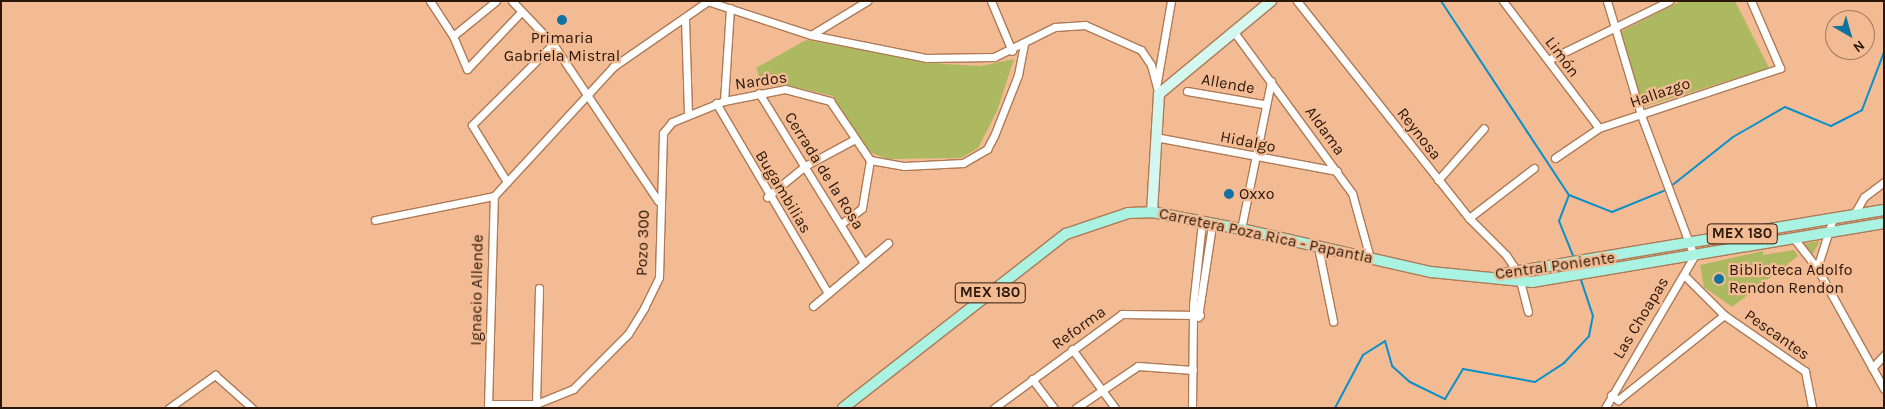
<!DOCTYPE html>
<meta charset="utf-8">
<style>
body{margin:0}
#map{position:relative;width:1885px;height:409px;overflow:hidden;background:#f3bb94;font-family:Karla,sans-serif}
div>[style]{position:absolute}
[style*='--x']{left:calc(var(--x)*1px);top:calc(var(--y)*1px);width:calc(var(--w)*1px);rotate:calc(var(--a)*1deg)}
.green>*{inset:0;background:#acb960}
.stream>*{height:2px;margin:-1px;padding:0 1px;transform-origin:1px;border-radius:1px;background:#0790ca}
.roads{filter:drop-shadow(1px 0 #ae7a55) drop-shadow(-1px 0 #ae7a55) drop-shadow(0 1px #ae7a55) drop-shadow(0 -1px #ae7a55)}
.street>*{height:7px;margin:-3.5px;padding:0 3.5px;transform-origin:3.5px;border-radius:3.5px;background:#fff}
.secondary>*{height:10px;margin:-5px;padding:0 5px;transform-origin:5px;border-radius:5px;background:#d4f8f0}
.primary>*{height:10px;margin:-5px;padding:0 5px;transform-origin:5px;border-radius:5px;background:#aaf2e1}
.dots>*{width:14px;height:14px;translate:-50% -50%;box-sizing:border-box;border:2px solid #f3bb94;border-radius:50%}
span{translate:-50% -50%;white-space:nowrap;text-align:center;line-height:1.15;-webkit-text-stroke:4.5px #f3bb94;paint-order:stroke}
.shield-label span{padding:1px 4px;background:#f3bb94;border:1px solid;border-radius:4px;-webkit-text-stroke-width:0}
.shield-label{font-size:15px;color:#2b1708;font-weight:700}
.poi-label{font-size:16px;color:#2b1708}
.left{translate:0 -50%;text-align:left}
.street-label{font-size:16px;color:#2b1708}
.frame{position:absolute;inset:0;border:2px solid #2b1708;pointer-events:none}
.north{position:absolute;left:1825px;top:10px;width:50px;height:50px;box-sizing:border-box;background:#f3bb94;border:1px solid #a3795c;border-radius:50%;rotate:142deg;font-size:14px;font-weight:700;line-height:20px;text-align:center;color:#2b1708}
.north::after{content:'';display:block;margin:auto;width:18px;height:22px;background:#0f729f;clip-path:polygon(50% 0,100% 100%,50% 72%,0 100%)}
</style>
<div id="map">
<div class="green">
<div style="clip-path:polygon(1681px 1px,1735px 1px,1769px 68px,1640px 108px,1620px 32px)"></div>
<div style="clip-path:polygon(806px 40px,944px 64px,981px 66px,1014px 59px,997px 111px,978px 148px,961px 158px,887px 159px,872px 153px,860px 141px,833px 96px,787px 85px,763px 87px,756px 68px)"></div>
<div style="clip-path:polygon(1820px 241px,1811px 257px,1802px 244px)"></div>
<div style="clip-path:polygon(1794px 250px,1798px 256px,1732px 307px,1704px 287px,1700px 265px,1763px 251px,1763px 255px)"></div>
</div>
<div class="stream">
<div style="--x:1441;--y:1;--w:232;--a:56.6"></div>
<div style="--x:1569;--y:195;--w:46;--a:21.6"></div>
<div style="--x:1612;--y:212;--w:58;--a:-22.2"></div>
<div style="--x:1670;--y:187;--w:80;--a:-38.4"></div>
<div style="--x:1733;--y:137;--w:60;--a:-30"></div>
<div style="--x:1785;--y:107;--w:50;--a:22.4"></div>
<div style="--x:1831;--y:126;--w:35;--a:-27"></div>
<div style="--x:1862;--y:110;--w:62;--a:-69.2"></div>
<div style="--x:1569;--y:195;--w:28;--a:111"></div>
<div style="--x:1559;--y:221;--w:40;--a:68"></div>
<div style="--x:1335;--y:408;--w:60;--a:-62.2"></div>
<div style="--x:1363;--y:355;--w:26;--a:-32"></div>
<div style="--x:1385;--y:341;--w:26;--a:74"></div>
<div style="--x:1392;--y:366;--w:24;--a:42"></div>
<div style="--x:1410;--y:382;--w:39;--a:26"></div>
<div style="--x:1445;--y:399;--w:35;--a:-59"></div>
<div style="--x:1463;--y:369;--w:73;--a:10.2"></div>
<div style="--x:1535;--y:382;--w:35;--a:-33"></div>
<div style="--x:1564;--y:363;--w:37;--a:-47"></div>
<div style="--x:1589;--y:336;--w:20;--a:-79"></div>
<div style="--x:1593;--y:316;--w:41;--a:-108.4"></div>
</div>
<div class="roads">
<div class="street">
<div style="--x:430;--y:1;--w:42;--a:56.7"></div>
<div style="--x:453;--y:36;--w:36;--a:67"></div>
<div style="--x:467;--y:69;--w:79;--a:-46.5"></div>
<div style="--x:512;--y:1;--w:59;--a:46.4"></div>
<div style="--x:553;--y:44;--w:189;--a:56.2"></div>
<div style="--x:707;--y:1;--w:109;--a:18.1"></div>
<div style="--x:811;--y:35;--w:117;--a:11.3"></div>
<div style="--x:926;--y:58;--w:68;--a:-0.8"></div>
<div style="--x:994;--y:57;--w:68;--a:-26.2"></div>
<div style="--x:1055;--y:27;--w:30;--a:-4"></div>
<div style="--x:1085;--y:25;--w:61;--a:24.1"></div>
<div style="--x:1141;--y:50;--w:18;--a:56"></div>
<div style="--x:1151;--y:65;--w:30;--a:75"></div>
<div style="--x:991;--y:1;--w:54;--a:67.2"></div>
<div style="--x:1297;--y:1;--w:277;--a:51.6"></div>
<div style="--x:1469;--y:218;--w:52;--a:45"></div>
<div style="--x:1506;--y:255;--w:22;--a:56"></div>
<div style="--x:1518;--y:273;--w:40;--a:75.6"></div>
<div style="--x:1503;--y:1;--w:159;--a:52.9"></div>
<div style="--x:685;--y:18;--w:94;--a:88.2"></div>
<div style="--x:1234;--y:32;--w:200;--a:53.8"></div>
<div style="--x:1352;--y:193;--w:67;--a:74.5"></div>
<div style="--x:811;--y:35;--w:66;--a:-31.3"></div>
<div style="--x:453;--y:36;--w:55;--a:-39.1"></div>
<div style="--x:1548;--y:60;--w:135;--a:-26"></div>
<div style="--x:1157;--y:82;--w:82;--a:-80.2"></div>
<div style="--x:1187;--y:91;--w:77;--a:9.7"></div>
<div style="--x:759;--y:93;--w:200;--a:58.3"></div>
<div style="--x:724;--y:101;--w:93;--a:-86.3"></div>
<div style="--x:716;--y:103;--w:221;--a:59.5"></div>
<div style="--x:1155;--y:137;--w:185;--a:10.6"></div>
<div style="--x:1555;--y:158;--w:53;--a:-34.3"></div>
<div style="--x:1599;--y:128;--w:191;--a:-18.3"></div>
<div style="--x:1780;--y:68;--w:73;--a:-113.4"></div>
<div style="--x:1438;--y:180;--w:69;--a:-48.5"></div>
<div style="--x:507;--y:182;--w:67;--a:-121.6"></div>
<div style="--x:472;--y:125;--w:115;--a:-45"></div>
<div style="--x:767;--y:197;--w:49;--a:-39.2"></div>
<div style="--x:805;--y:166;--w:55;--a:-28.4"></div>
<div style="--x:1853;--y:216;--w:22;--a:-60"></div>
<div style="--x:1864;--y:197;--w:25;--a:-37"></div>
<div style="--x:1469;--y:218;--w:82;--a:-37.6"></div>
<div style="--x:375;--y:220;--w:121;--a:-11.4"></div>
<div style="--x:841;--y:224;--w:26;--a:-37"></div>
<div style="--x:862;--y:208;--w:49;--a:-80.5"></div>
<div style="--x:1241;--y:229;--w:151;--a:-78.5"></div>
<div style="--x:1796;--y:241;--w:34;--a:52"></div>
<div style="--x:1817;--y:268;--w:138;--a:61"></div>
<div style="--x:1318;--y:247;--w:76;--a:78.5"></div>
<div style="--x:1817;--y:268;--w:49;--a:-72.3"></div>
<div style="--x:1684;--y:275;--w:57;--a:45"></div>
<div style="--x:1724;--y:315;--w:98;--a:34.7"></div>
<div style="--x:1805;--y:371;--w:38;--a:79"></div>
<div style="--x:813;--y:306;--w:98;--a:-40"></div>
<div style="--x:1198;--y:317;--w:93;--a:-81.3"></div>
<div style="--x:1072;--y:349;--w:73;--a:53.9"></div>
<div style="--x:1872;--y:368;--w:18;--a:-47"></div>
<div style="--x:1032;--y:379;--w:36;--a:53"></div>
<div style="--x:1611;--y:395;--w:9;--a:36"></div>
<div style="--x:1618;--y:400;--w:136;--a:-38.7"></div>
<div style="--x:488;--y:404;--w:48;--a:0"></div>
<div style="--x:536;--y:404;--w:40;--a:-22"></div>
<div style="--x:573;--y:389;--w:78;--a:-45"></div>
<div style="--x:628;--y:334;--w:31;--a:-58"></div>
<div style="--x:644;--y:308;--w:34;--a:-64"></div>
<div style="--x:659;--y:277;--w:144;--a:-88.4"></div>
<div style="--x:663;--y:133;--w:14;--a:-51"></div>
<div style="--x:672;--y:122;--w:56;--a:-22"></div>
<div style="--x:724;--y:101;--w:62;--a:-11.1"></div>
<div style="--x:785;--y:89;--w:47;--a:14.9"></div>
<div style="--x:830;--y:101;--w:71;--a:55.9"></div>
<div style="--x:870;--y:160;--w:35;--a:10"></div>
<div style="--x:904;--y:166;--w:59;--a:-2.9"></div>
<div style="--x:963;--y:163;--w:28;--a:-30"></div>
<div style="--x:987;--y:149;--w:15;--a:-62"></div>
<div style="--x:994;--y:136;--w:66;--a:-68.5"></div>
<div style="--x:1018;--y:75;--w:31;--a:-79"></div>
<div style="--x:536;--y:404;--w:116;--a:-88.5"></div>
<div style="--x:488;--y:407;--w:211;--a:-88.4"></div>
<div style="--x:494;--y:196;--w:176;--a:-47.3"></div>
<div style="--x:613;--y:67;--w:116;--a:-34.8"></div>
<div style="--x:169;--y:408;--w:57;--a:-35.7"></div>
<div style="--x:215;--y:375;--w:50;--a:41.7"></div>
<div style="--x:994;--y:408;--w:159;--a:-36.3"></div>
<div style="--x:1122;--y:314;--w:78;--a:0.7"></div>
<div style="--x:1076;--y:408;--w:75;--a:-34.1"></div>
<div style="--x:1138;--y:366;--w:55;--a:4.2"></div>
<div style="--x:1192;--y:408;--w:103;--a:-89.4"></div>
<div style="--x:1193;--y:305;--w:83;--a:-83.8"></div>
<div style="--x:1605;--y:408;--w:176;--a:-59.6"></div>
<div style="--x:1694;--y:256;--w:151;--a:-110.6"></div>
<div style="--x:1641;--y:115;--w:119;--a:-106.6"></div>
</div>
<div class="secondary">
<div style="--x:1152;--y:212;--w:118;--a:-86.6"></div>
<div style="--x:1159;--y:94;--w:146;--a:-39.7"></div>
</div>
<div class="primary">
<div style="--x:1501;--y:274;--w:388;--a:-9.5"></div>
<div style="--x:843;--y:408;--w:283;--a:-38"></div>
<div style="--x:1066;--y:234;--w:65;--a:-18.7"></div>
<div style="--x:1128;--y:213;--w:24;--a:-2"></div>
<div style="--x:1152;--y:212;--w:91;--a:10.8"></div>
<div style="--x:1241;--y:229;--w:195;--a:12.8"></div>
<div style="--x:1431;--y:272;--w:101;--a:5.7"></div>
<div style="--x:1532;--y:282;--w:357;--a:-9.5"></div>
</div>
</div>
<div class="dots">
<div style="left:562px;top:20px;background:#0f729f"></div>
<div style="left:1229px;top:194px;background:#0f729f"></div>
<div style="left:1719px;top:279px;background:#0f729f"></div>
</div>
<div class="shield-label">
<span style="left:1742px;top:234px">MEX 180</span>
<span style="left:990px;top:293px">MEX 180</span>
</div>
<div class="poi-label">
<span style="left:562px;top:47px">Primaria<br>Gabriela Mistral</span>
<span class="left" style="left:1239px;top:194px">Oxxo</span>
<span class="left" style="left:1729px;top:279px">Biblioteca Adolfo<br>Rendon Rendon</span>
</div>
<div class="street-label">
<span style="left:1562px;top:57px;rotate:53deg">Limón</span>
<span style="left:761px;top:81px;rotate:-8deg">Nardos</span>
<span style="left:1228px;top:84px;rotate:10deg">Allende</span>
<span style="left:1660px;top:93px;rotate:-19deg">Hallazgo</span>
<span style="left:1325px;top:131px;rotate:54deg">Aldama</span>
<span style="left:1419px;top:134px;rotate:52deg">Reynosa</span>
<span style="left:1248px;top:142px;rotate:11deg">Hidalgo</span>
<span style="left:824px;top:171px;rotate:58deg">Cerrada de la Rosa</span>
<span style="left:783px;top:192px;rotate:59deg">Bugambilias</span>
<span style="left:1266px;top:236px;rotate:12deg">Carretera Poza Rica - Papantla</span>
<span style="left:643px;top:243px;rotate:-88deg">Pozo 300</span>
<span style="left:1555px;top:266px;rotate:-8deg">Central Poniente</span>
<span style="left:477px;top:290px;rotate:-89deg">Ignacio Allende</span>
<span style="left:1641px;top:318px;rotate:-59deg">Las Choapas</span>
<span style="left:1079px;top:328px;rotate:-36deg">Reforma</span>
<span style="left:1777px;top:335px;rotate:35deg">Pescantes</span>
</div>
<div class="frame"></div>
<div class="north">N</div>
</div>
